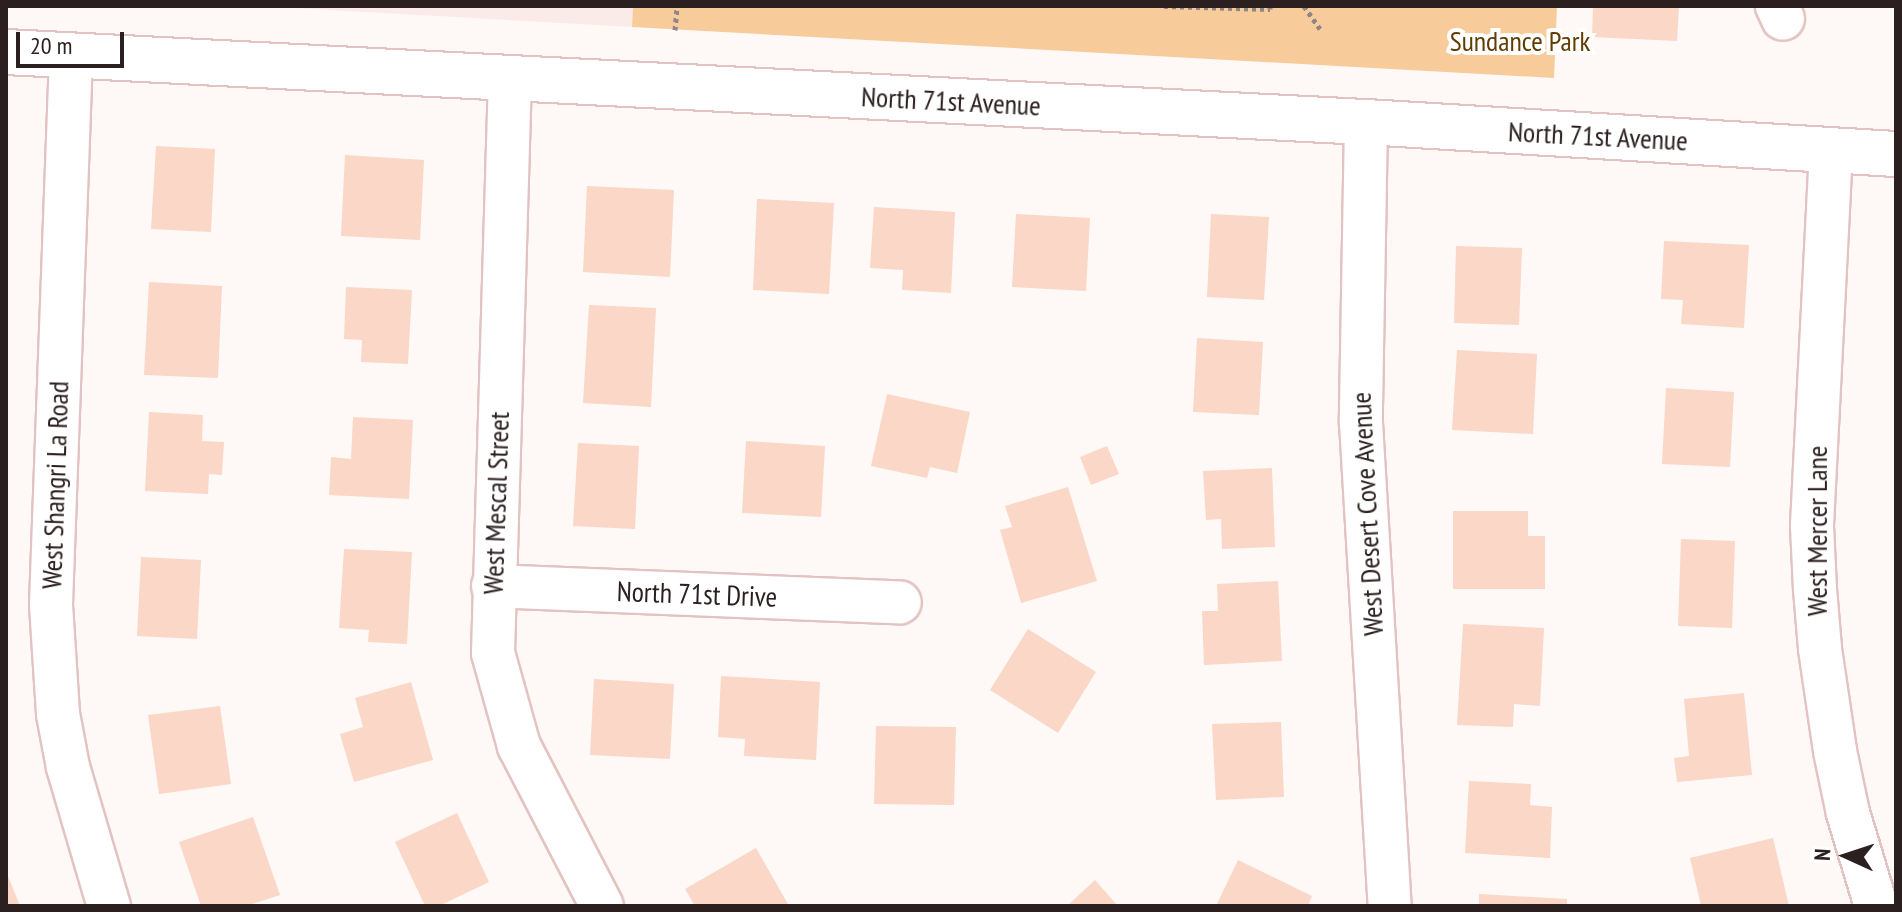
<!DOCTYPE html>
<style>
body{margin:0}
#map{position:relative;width:1902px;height:912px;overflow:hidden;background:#fef8f7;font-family:"PT Sans Narrow",sans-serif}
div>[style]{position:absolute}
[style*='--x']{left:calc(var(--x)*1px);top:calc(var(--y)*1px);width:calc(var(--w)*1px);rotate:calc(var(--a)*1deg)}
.built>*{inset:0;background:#faeae8}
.green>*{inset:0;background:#f7cc9a}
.building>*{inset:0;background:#fad7c6}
.path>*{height:5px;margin-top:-2.5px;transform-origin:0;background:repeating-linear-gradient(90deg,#8f8685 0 4px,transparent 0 8px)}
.roads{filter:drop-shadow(2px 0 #e3c3c1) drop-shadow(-2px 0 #e3c3c1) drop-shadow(0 2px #e3c3c1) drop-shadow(0 -2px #e3c3c1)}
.street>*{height:42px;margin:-21px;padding:0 21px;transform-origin:21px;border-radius:21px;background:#fff}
.secondary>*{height:44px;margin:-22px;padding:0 22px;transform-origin:22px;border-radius:22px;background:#fff}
span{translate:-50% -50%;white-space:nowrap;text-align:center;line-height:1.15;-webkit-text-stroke:8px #fff;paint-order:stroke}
.park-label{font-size:28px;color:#613c00}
.street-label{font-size:28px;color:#2b201f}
.frame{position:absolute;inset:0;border:8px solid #2b201f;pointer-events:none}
.north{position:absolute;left:1806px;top:816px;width:80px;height:80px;-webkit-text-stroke:6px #fff;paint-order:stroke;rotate:273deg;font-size:22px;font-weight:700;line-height:32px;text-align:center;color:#2b201f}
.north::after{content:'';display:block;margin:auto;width:28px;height:36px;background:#2b201f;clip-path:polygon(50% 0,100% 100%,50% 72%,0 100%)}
.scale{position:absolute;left:16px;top:32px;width:108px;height:36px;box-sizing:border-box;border:4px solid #2b201f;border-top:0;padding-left:10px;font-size:24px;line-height:28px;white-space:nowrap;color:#2b201f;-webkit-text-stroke:6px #fff;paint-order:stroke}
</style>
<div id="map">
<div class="built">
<div style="clip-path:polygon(260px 6px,633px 6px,632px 27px)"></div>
</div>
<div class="green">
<div style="clip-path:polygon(633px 6px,1557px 6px,1554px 78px,632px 27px)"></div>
</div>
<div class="building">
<div style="clip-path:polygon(1593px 6px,1679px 6px,1677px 41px,1592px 37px)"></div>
<div style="clip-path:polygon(156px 146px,215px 149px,211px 232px,151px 229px)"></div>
<div style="clip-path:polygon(345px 155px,424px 160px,420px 240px,341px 236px)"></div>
<div style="clip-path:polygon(587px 186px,674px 190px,670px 277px,583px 272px)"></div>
<div style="clip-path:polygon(757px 199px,834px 203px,829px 294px,753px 290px)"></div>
<div style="clip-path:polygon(874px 207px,955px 212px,951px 293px,902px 290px,903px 270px,870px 268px)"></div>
<div style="clip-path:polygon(1016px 214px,1090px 218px,1086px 291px,1012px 287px)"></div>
<div style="clip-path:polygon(1211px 214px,1269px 217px,1264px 300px,1207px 297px)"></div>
<div style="clip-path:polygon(1664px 241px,1749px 245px,1744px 328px,1681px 324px,1683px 300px,1661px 299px)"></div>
<div style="clip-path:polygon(1456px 246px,1522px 248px,1519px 325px,1454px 323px)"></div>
<div style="clip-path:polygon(149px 282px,222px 286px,218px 378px,144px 375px)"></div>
<div style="clip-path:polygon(346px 287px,412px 290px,408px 364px,361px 362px,362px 340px,344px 339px)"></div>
<div style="clip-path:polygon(589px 305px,656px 308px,651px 407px,583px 403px)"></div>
<div style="clip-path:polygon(1197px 338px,1263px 342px,1259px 415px,1193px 412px)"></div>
<div style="clip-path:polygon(1457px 350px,1537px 354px,1533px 434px,1452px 430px)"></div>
<div style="clip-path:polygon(1666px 388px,1734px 392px,1730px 467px,1662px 464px)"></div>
<div style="clip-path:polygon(887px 394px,970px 412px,957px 473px,930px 467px,927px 478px,871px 466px)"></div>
<div style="clip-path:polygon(149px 412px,203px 415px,202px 441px,224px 442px,222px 475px,209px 474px,208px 494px,145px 491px)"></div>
<div style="clip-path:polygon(353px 417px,413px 420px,409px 499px,329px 495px,331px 457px,351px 459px)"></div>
<div style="clip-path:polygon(746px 441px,825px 446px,821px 517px,742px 513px)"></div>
<div style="clip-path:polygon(578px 443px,639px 446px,635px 529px,573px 526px)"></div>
<div style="clip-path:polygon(1107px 446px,1119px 474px,1091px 485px,1080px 457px)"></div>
<div style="clip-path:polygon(1272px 468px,1275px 547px,1222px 549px,1221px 519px,1206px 520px,1203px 471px)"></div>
<div style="clip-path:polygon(1068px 487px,1097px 581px,1021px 603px,1000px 530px,1012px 527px,1005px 506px)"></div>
<div style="clip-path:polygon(1453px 511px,1528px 511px,1528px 536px,1545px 536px,1545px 589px,1453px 589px)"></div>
<div style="clip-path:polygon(1681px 539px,1735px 541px,1732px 628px,1678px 626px)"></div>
<div style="clip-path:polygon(344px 549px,412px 552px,407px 644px,368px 642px,369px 630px,339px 628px)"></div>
<div style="clip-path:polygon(141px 557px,201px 560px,197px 639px,137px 636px)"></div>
<div style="clip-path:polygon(1278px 581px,1282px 661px,1204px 665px,1202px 611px,1218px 611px,1217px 584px)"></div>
<div style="clip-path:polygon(1463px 624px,1544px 628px,1540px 706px,1514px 704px,1513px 727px,1457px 725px)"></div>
<div style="clip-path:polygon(1028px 629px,1096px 672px,1058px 733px,990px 690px)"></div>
<div style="clip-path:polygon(721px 676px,820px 682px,816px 760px,744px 756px,745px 739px,718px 737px)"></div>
<div style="clip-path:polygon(594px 679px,674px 684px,670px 759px,590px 755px)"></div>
<div style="clip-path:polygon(411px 682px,433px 760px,354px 782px,340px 734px,363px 727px,355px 698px)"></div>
<div style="clip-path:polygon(1744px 693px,1752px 775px,1677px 782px,1674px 758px,1689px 756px,1684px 699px)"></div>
<div style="clip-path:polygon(220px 706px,231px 784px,159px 794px,148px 715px)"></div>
<div style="clip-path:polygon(1281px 722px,1284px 797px,1216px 800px,1212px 724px)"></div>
<div style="clip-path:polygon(876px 726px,956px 727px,954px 805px,874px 804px)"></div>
<div style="clip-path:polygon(1469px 781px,1531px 784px,1530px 805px,1552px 807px,1550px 858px,1465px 853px)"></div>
<div style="clip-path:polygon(457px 813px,489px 882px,439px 906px,425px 906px,395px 842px)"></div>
<div style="clip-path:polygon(253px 817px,280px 895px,246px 906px,201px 906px,179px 842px)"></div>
<div style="clip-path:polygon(1773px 838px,1789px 906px,1701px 906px,1690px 858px)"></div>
<div style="clip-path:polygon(756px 848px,789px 906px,695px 906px,685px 889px)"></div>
<div style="clip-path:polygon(1238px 860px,1312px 896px,1308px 906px,1216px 906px)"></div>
<div style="clip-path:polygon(6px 871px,20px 906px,6px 906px)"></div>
<div style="clip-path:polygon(1095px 880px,1118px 906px,1067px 906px)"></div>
<div style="clip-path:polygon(1479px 894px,1567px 899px,1567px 906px,1479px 906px)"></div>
</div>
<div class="path">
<div style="--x:1164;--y:6;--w:106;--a:1.6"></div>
<div style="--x:1270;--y:9;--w:3;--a:-90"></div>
<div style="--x:1304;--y:6;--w:28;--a:55"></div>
<div style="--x:675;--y:30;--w:24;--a:-85"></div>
</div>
<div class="roads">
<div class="street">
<div style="--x:1777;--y:6;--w:14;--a:65"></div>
<div style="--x:71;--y:56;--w:549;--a:92.09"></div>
<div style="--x:51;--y:605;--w:109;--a:86.3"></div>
<div style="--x:58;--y:714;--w:54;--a:79.3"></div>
<div style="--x:68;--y:767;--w:145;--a:73.6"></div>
<div style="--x:510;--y:77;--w:576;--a:91.69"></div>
<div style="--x:493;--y:653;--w:97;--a:74.4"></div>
<div style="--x:519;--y:746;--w:180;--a:62.6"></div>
<div style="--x:1366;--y:122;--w:301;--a:91"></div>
<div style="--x:1361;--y:423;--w:484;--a:86.6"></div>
<div style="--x:1831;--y:150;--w:376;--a:92.9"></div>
<div style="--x:1812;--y:526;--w:63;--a:87.3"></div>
<div style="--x:1815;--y:589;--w:60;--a:85.2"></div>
<div style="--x:1820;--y:649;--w:103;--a:81.6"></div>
<div style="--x:1835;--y:751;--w:63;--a:78.2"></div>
<div style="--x:1848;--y:813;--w:97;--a:73.2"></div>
<div style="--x:493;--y:586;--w:407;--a:2.3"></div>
</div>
<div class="secondary">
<div style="--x:6;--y:52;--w:1362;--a:2.95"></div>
<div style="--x:1366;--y:122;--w:531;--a:3.46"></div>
</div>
</div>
<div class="park-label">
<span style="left:1520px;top:41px">Sundance Park</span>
</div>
<div class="street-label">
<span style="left:951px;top:101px;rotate:3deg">North 71st Avenue</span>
<span style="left:1598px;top:136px;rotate:3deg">North 71st Avenue</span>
<span style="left:55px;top:485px;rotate:-88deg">West Shangri La Road</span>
<span style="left:496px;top:503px;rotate:-88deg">West Mescal Street</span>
<span style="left:1367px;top:514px;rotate:-93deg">West Desert Cove Avenue</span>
<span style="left:1817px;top:531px;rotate:-90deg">West Mercer Lane</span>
<span style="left:697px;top:594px;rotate:2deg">North 71st Drive</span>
</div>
<div class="frame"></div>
<div class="north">N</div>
<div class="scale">20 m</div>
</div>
